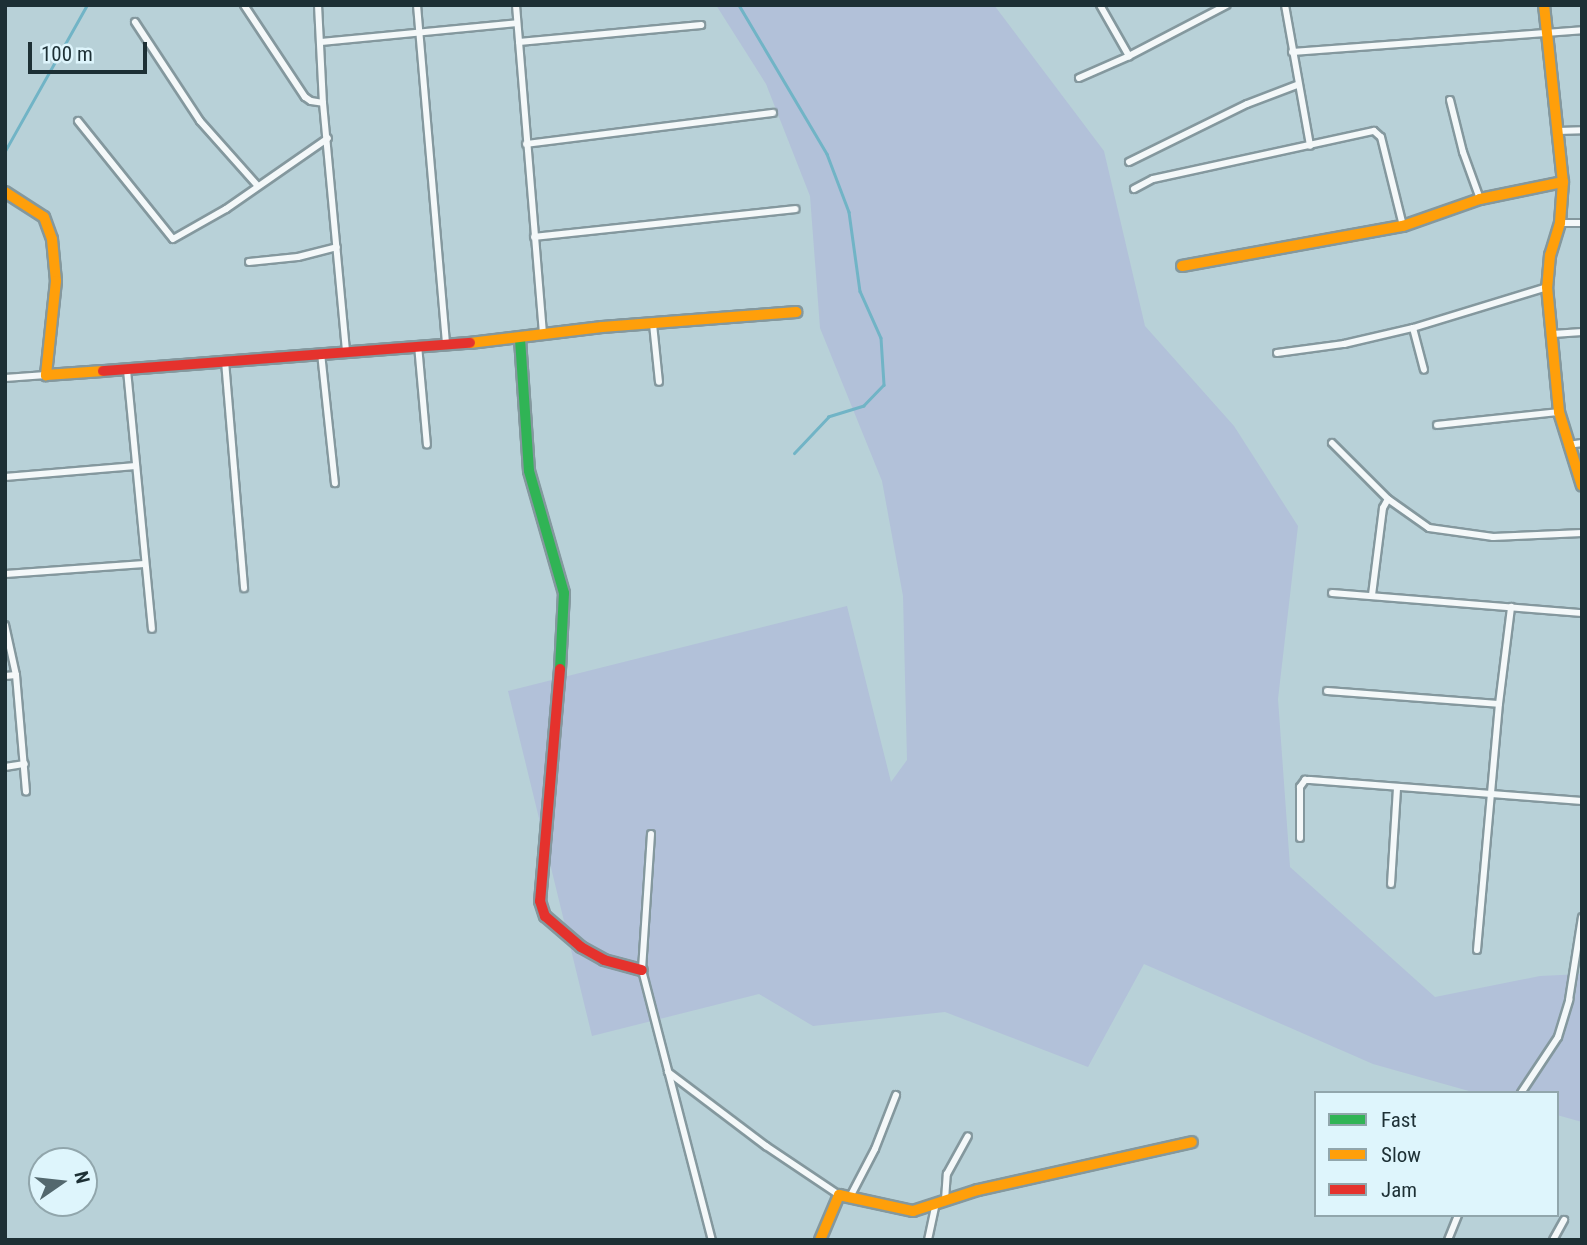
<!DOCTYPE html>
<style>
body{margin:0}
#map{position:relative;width:1587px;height:1245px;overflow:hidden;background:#b8d1d8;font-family:"Roboto Condensed",sans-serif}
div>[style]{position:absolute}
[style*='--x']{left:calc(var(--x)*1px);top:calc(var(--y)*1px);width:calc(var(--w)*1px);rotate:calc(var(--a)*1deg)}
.green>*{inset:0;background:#b2c1d9}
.stream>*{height:2.5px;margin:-1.25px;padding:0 1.25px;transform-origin:1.25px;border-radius:1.25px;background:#71b4c6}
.roads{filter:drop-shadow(2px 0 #84989e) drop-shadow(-2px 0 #84989e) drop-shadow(0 2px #84989e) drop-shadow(0 -2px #84989e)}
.street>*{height:6px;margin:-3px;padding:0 3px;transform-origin:3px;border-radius:3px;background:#f4f8f9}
.fast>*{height:10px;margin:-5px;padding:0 5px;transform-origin:5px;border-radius:5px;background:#30b455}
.slow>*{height:10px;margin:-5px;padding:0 5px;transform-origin:5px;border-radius:5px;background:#ff9f0a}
.jam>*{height:10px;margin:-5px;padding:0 5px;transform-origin:5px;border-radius:5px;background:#e5322d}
span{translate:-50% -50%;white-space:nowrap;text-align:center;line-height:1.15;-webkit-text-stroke:5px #def5fc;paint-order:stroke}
.frame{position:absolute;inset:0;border:7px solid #1d3035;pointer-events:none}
.legend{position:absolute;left:1314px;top:1091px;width:245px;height:126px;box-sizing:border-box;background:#def5fc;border:2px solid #91a6ac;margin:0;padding:9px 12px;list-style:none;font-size:21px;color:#1d3035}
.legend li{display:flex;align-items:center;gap:14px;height:35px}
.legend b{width:35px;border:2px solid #91a6ac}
.north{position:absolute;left:28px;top:1147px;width:70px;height:70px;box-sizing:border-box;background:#def5fc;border:2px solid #91a6ac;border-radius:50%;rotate:76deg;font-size:19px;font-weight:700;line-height:28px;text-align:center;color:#1d3035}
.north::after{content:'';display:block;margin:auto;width:24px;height:32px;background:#53686e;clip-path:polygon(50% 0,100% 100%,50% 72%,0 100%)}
.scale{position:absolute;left:28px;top:42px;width:119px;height:32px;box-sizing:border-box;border:4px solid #1d3035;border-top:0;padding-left:9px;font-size:21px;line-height:24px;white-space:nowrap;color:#1d3035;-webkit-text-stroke:5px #def5fc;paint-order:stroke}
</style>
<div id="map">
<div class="green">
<div style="clip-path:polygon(716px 5px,994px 5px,1104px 151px,1145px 326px,1234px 426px,1298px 526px,1278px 699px,1290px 867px,1435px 997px,1540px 976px,1582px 974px,1582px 1122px,1557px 1115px,1557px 1093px,1476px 1093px,1373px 1064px,1144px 964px,1088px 1067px,945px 1012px,813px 1026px,759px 994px,592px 1036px,508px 691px,847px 606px,891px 782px,907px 760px,903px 596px,882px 481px,820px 328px,810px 196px,766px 84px)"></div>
</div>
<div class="stream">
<div style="--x:739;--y:5;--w:173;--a:59.4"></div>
<div style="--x:827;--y:154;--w:62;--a:69.2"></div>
<div style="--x:849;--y:212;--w:80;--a:82.1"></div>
<div style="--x:860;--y:291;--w:51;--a:65.9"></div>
<div style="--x:881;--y:338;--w:47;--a:86.3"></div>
<div style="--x:884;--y:385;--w:29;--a:134"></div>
<div style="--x:864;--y:406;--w:37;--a:163"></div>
<div style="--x:829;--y:417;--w:50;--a:133.4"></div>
<div style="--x:5;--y:151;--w:167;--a:-60.7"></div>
</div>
<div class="roads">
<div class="street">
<div style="--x:244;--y:5;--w:110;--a:56.5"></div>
<div style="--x:305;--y:97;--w:7;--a:34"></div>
<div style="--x:311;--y:101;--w:12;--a:9"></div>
<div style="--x:318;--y:5;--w:98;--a:87.1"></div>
<div style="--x:323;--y:103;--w:248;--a:84.7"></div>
<div style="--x:417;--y:5;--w:339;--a:85.1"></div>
<div style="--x:516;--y:5;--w:331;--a:85.3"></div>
<div style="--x:1100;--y:5;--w:59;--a:60.4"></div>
<div style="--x:1285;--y:5;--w:143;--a:79.9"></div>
<div style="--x:135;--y:22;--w:118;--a:56.7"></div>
<div style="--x:200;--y:121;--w:87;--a:48.3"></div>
<div style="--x:321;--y:42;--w:197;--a:-5.5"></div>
<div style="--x:519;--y:42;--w:183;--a:-5.3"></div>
<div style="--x:1292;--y:52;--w:291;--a:-4.3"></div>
<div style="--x:1079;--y:78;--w:55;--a:-23.7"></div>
<div style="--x:1129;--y:56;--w:110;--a:-27.5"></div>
<div style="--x:1450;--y:100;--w:54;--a:76"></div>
<div style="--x:1463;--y:152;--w:50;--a:70.1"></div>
<div style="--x:78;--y:121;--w:151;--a:51.2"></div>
<div style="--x:173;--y:239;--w:61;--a:-29.5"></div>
<div style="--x:226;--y:209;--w:124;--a:-34.8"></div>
<div style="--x:1558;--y:131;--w:24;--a:-2"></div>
<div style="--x:526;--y:144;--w:249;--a:-7.2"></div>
<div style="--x:1129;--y:162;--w:131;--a:-26.2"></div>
<div style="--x:1247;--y:104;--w:53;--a:-20.8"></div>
<div style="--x:1134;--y:189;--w:21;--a:-28"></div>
<div style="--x:1153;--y:179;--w:226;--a:-12.3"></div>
<div style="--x:1374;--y:131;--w:9;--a:41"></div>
<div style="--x:1381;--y:137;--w:92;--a:76.1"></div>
<div style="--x:1560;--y:223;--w:22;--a:0"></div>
<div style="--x:534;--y:237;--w:263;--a:-6.1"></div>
<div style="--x:249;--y:262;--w:49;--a:-5.8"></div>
<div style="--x:298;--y:257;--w:40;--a:-14.4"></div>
<div style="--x:653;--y:324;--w:58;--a:84.1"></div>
<div style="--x:1413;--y:328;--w:43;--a:75.3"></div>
<div style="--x:1553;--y:334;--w:29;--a:-4"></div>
<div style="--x:418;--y:345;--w:100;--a:84.9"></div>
<div style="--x:321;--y:353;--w:131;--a:83.9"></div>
<div style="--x:1277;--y:353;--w:68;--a:-7.7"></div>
<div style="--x:1344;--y:344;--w:71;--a:-13.1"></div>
<div style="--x:1413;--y:328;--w:140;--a:-17"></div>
<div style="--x:225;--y:361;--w:228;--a:85.2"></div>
<div style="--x:127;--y:370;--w:260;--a:84.5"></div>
<div style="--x:5;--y:378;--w:41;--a:-4.2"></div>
<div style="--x:1437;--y:425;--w:123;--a:-6.1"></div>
<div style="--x:1332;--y:443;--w:79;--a:45"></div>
<div style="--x:1388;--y:499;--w:50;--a:35.3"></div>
<div style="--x:1429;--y:528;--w:65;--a:8"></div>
<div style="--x:1493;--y:537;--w:89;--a:-2.6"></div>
<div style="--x:1568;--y:445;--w:14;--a:-8"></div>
<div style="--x:5;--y:477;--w:131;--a:-4.8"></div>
<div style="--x:5;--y:574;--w:140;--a:-4.1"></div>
<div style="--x:1332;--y:593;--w:251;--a:4.6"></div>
<div style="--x:1372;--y:595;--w:88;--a:-82.8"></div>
<div style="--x:1383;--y:508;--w:10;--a:-61"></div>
<div style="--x:5;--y:625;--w:51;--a:77.6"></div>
<div style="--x:16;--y:675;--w:117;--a:85.1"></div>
<div style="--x:5;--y:676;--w:11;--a:-5"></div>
<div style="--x:1327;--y:691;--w:172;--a:4.3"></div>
<div style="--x:5;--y:767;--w:20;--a:-9"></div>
<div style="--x:651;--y:834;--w:136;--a:93.8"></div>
<div style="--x:642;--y:970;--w:279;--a:75.5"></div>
<div style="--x:1300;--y:838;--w:51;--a:-90"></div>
<div style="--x:1300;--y:787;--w:9;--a:-54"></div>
<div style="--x:1305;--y:780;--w:5;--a:0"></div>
<div style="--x:1310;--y:780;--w:273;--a:4.4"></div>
<div style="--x:1391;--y:884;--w:96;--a:-86.4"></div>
<div style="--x:1477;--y:950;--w:247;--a:-84.9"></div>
<div style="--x:1499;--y:704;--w:98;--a:-82.9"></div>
<div style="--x:668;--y:1072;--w:123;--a:37.1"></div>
<div style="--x:766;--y:1146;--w:88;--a:33.9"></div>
<div style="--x:1521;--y:1093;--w:67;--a:-56.5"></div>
<div style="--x:1558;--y:1037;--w:39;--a:-73"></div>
<div style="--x:1569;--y:1000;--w:84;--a:-81.1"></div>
<div style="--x:850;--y:1197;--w:54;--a:-62.5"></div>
<div style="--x:875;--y:1149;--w:58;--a:-68.7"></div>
<div style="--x:945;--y:1200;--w:26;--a:-86"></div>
<div style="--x:947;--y:1174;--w:43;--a:-61.1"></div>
<div style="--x:928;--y:1240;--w:35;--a:-78"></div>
<div style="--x:1448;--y:1240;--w:27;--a:-68"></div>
<div style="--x:1553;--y:1240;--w:23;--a:-61"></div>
</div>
<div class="fast">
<div style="--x:520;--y:339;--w:132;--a:86.1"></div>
<div style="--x:529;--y:471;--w:127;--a:74"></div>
<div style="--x:564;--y:593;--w:76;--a:93"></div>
</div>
<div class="slow">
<div style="--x:1544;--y:5;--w:178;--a:83.9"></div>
<div style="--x:1563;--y:182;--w:41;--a:94.2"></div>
<div style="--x:1560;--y:223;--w:34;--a:107"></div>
<div style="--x:1550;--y:255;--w:32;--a:95"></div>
<div style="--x:1547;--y:287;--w:126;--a:84.5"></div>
<div style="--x:1559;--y:412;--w:77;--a:72.7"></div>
<div style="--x:5;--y:192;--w:46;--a:32.7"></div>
<div style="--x:44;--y:217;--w:23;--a:70"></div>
<div style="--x:52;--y:239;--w:42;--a:84.6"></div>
<div style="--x:56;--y:281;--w:95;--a:96.1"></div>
<div style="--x:46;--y:375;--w:57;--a:-4"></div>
<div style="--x:1182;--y:266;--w:225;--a:-10.3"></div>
<div style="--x:1403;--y:226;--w:82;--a:-19.3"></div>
<div style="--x:1480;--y:199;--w:85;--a:-11.6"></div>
<div style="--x:470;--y:343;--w:133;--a:-6.9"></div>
<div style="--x:602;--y:327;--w:195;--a:-4.4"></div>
<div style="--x:820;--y:1240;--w:49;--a:-67.1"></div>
<div style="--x:839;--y:1195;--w:76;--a:12.2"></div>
<div style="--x:913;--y:1211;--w:68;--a:-17.9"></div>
<div style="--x:978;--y:1190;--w:219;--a:-12.6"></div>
</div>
<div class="jam">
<div style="--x:103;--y:371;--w:368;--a:-4.4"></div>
<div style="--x:560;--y:669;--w:233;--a:94.9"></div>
<div style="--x:540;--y:901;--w:16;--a:72"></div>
<div style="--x:545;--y:916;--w:48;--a:40.7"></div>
<div style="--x:581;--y:947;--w:26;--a:29"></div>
<div style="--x:604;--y:960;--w:39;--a:15"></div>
</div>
</div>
<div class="frame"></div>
<ul class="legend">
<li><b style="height:9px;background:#30b455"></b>Fast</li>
<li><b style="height:9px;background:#ff9f0a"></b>Slow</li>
<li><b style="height:9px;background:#e5322d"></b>Jam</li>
</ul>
<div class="north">N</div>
<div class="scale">100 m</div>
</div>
